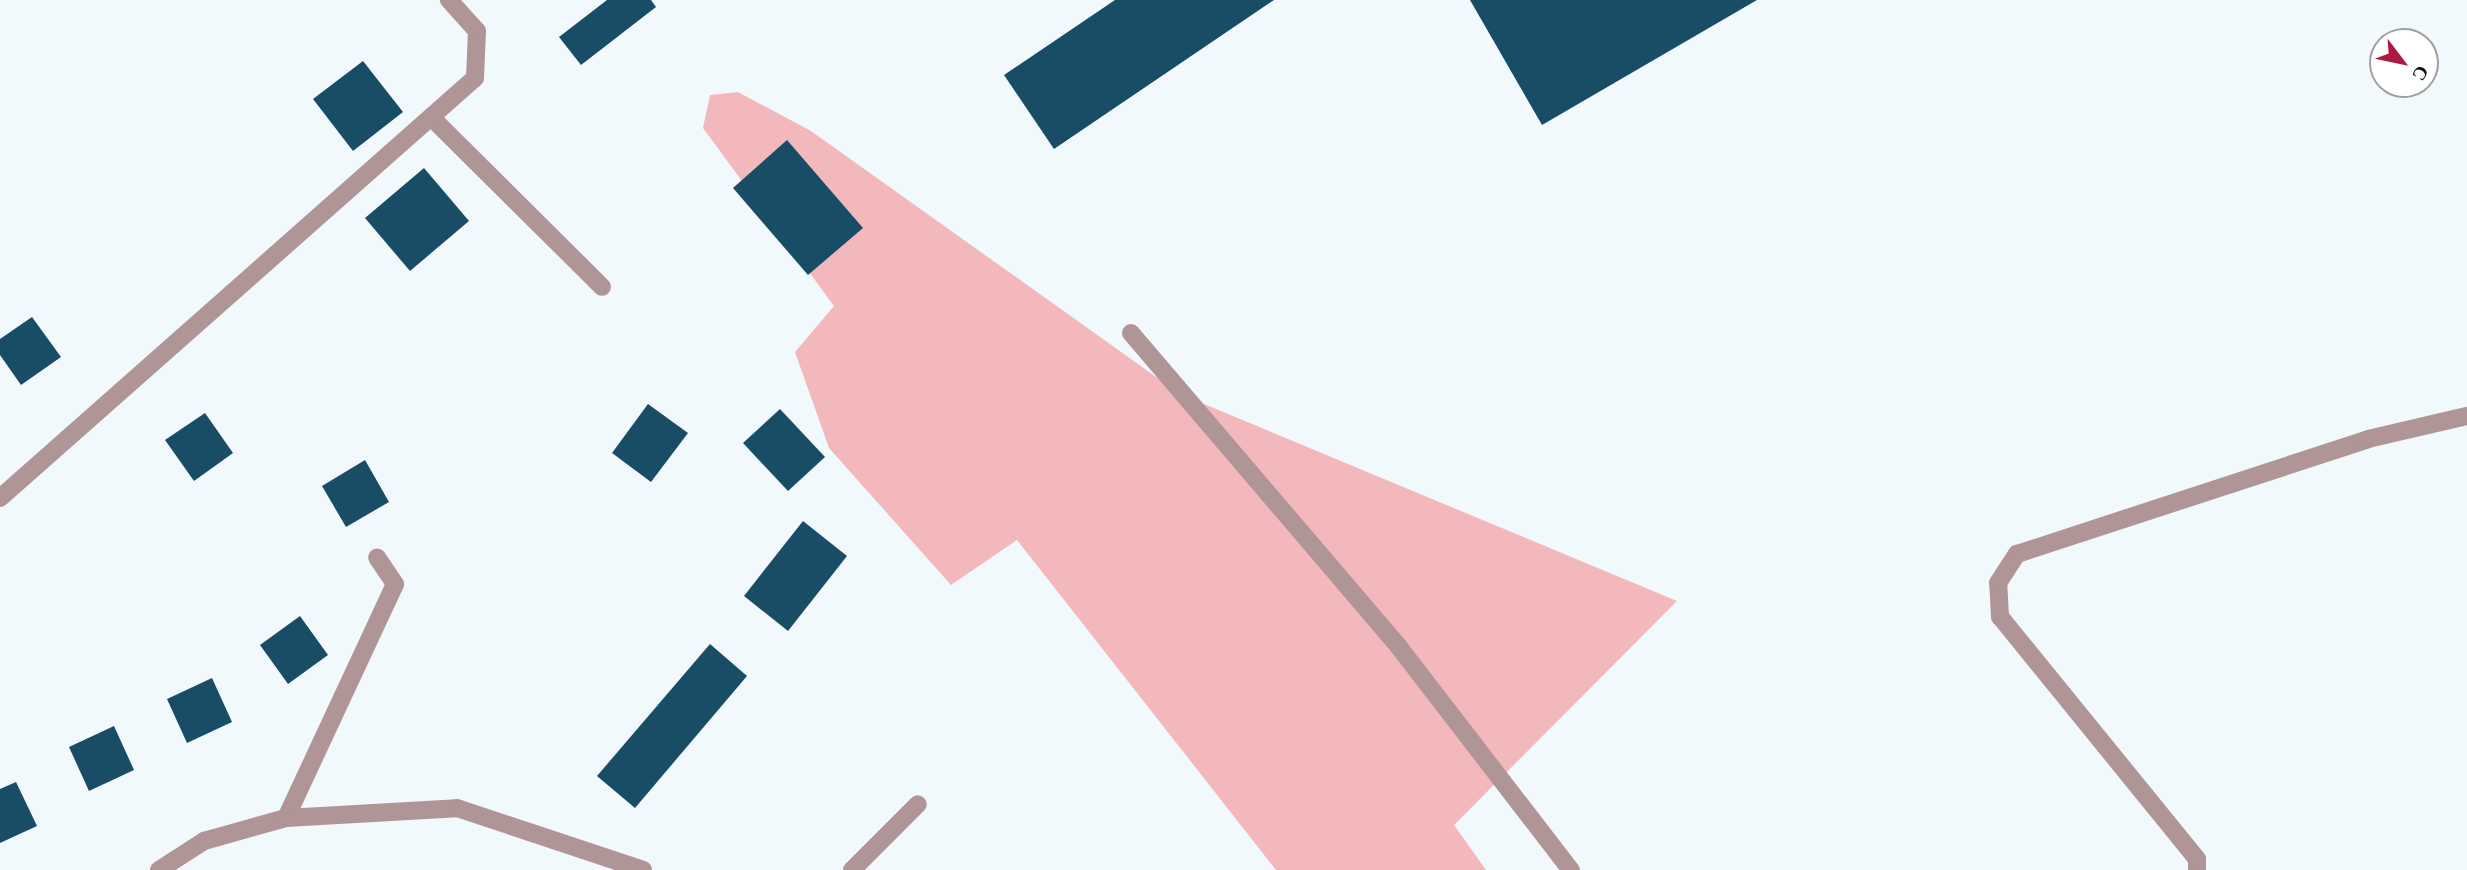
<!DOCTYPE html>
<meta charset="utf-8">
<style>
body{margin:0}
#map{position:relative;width:2467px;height:870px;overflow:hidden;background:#f2f9fd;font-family:"Libre Baskerville",serif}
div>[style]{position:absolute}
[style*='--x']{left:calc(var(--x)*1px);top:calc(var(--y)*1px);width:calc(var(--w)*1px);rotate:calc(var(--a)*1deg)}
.green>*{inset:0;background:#f2b8bb}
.building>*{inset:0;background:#194d66}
.minor>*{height:18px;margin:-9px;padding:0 9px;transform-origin:9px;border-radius:9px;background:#af9596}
span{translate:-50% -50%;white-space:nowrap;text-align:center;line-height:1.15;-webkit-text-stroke:7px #fff;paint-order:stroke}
.north{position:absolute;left:2369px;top:28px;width:70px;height:70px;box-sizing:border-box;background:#fff;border:2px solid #9d9fa1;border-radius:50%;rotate:122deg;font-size:19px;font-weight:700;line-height:28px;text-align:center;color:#0a1013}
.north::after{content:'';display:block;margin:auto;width:24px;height:32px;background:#ae193e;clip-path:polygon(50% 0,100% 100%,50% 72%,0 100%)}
</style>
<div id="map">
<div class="green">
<div style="clip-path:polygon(738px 92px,811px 131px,1180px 394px,1677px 601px,1454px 825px,1486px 870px,1276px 870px,1017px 540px,951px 585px,829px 448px,795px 352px,834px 306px,703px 128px,710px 95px)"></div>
</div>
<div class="building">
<div style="clip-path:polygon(607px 0,651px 0,656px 7px,581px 65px,559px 37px)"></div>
<div style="clip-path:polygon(1115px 0,1274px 0,1054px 149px,1004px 75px)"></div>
<div style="clip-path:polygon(1470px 0,1757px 0,1542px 125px)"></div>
<div style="clip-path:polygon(363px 61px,403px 112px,353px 151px,313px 99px)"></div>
<div style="clip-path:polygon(787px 140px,863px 228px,808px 275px,733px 188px)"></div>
<div style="clip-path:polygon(424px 168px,469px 221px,410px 271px,365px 218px)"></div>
<div style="clip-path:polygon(32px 317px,61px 357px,21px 385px,0 355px,0 339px)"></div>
<div style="clip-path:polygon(648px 404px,688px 433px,651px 482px,612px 453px)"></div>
<div style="clip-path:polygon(780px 409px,825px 457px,788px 491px,743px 443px)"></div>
<div style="clip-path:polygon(205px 413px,233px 453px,194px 481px,165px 440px)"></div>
<div style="clip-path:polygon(365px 460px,389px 502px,346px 527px,322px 486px)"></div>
<div style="clip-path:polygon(803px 521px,847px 556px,788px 631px,744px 596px)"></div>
<div style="clip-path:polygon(300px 616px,328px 655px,288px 684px,260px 645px)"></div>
<div style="clip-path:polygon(710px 644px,747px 676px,635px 808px,597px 776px)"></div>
<div style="clip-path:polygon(212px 678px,232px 722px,187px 743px,167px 699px)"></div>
<div style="clip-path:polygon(114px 726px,134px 770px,89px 791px,69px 747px)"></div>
<div style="clip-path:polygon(16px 782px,37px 826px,0 843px,0 789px)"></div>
</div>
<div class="minor">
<div style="--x:431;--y:117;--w:241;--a:44.8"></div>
<div style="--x:1131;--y:333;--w:413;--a:49.5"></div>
<div style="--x:1399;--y:647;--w:282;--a:52.4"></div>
<div style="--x:0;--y:498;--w:634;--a:-41.48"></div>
<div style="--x:475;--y:78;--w:47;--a:-87.6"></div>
<div style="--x:477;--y:31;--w:42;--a:-132.1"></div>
<div style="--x:286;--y:818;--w:258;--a:-65"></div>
<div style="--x:395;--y:584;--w:32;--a:-124"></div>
<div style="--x:159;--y:870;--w:54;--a:-32.8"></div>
<div style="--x:204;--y:841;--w:85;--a:-15.7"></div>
<div style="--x:286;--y:818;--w:171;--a:-3.3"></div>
<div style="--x:457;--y:808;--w:196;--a:18.4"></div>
<div style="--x:852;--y:870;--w:93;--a:-45"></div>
<div style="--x:2197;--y:870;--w:11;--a:-90"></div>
<div style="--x:2197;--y:859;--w:312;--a:-129.1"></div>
<div style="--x:2000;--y:617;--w:34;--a:-93"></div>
<div style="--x:1998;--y:583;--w:35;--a:-57"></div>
<div style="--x:2017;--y:554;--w:369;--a:-18.1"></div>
<div style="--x:2368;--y:439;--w:102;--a:-13.1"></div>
</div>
<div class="north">С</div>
</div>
